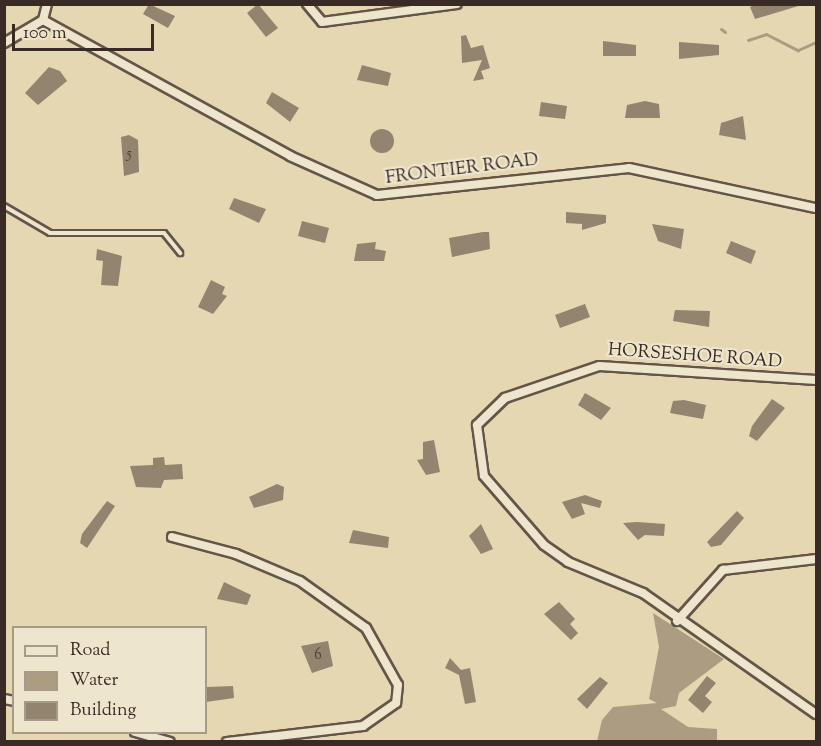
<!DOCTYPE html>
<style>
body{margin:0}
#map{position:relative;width:821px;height:746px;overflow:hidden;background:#e5d7b2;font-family:"Sorts Mill Goudy",serif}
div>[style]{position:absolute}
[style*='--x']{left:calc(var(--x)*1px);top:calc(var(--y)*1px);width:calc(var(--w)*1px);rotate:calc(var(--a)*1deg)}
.water>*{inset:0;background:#ab9c82}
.stream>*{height:3px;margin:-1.5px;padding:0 1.5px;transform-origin:1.5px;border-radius:1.5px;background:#ab9c82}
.building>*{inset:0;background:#92846e}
.round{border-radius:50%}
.roads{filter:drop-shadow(2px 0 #645548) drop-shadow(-2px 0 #645548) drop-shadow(0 2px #645548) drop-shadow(0 -2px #645548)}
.service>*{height:4px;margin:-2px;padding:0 2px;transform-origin:2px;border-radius:2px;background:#eee5cd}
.minor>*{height:8px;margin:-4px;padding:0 4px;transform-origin:4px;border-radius:4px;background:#eee5cd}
span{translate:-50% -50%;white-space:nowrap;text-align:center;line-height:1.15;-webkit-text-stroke:4.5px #eee5cd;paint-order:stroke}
.number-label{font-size:15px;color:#4f4037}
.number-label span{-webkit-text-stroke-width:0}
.street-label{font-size:18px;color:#392a25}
.frame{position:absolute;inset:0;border:6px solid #392a25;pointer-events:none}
.legend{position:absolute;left:12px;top:626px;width:195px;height:108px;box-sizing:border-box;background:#eee5cd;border:2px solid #a69a8a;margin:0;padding:8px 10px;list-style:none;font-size:18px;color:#392a25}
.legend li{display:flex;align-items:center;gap:12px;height:30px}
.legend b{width:30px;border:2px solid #a69a8a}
.scale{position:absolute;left:12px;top:24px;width:142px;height:27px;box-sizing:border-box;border:3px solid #392a25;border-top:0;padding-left:8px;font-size:18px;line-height:21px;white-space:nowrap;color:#392a25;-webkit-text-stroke:4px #eee5cd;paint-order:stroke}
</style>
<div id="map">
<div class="water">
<div style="clip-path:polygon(653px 613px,724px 659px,679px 693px,676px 706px,661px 709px,688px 727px,717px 729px,717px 741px,597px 741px,602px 720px,613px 707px,657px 703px,649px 699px,659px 647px)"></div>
</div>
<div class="stream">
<div style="--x:721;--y:29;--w:5;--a:37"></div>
<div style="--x:748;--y:40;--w:19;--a:-18"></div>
<div style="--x:766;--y:34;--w:36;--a:27"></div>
<div style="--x:798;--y:50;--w:20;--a:-24"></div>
</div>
<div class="building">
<div style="clip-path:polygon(149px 4px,175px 16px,168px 28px,143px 14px)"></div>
<div style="clip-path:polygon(258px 4px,278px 28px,266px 37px,247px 13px)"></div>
<div style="clip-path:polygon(756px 4px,805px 4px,755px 19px,750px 7px)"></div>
<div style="clip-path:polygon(466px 35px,471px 48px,483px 45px,490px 68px,481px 71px,484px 79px,473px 81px,482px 60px,462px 63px,461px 36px)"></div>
<div style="clip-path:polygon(603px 41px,636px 45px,636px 56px,603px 56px)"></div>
<div style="clip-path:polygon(679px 42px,719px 45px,719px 55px,679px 59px)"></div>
<div style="clip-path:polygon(362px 65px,391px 73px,388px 86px,357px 80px)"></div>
<div style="clip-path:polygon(49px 67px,60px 71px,67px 81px,38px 105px,25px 93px)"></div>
<div style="clip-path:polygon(272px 92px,299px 108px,290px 122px,266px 103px)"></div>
<div style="clip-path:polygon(645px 101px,659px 104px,660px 118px,625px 118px,627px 105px)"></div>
<div style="clip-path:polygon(541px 102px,567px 106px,565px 119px,539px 116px)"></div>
<div style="clip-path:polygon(743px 116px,746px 140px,719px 135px,721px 123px)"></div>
<div class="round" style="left:370px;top:129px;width:24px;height:24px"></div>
<div style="clip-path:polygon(129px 135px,138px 140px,139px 172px,124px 176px,121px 137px)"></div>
<div style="clip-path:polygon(234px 198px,266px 209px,259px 223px,229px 209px)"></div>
<div style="clip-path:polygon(566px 212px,606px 215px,606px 223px,582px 230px,582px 224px,566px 223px)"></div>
<div style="clip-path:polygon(302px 221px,329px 228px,325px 243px,298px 236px)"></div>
<div style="clip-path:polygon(652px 224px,684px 229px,681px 249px,658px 241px)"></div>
<div style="clip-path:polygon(483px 232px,489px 232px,490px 249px,452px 257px,449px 238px)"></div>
<div style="clip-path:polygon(731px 241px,756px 251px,751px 264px,726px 253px)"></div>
<div style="clip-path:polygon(376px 242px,375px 249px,386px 251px,384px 261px,354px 261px,357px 244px)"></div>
<div style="clip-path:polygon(97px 249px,122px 256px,118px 286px,101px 285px,103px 261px,96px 260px)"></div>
<div style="clip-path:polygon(211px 280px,225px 287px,222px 294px,227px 296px,213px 314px,198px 307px)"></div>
<div style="clip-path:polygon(585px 304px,590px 317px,560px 328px,555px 315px)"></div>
<div style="clip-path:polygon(675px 310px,710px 311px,709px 327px,673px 321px)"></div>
<div style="clip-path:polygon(585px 393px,611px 408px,601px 420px,578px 405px)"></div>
<div style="clip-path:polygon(772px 399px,785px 408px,757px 441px,749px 436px,752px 426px)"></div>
<div style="clip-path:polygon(684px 400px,706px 405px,703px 419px,670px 413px,673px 401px)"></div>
<div style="clip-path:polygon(434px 440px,440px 472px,426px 475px,417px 460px,423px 459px,423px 442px)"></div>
<div style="clip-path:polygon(164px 457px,165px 465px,182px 464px,183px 479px,164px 480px,161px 488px,136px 487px,130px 466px,153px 465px,153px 458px)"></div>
<div style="clip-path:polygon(277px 484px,284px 487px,283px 500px,254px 508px,249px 497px)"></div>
<div style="clip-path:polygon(585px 495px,602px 501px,600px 508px,581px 503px,585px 514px,572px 519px,562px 502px)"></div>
<div style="clip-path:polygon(107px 501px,115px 506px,87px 548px,80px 543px,82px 534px)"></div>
<div style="clip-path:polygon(737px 511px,744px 518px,721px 545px,711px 547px,707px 542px)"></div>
<div style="clip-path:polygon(637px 522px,665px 524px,664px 536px,645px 535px,638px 540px,623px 523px)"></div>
<div style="clip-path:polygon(481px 524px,493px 549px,481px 554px,469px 536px)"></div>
<div style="clip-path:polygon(353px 530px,389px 537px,388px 548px,349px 543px)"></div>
<div style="clip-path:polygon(224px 582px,251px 595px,247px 605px,217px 599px)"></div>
<div style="clip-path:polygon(559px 602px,575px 619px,570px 624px,578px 633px,571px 640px,544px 614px)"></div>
<div style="clip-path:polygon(328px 641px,333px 666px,312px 673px,301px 646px)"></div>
<div style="clip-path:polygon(450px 658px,461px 670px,470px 668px,476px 702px,465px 704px,459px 675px,445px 668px)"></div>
<div style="clip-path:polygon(707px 676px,716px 683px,705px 696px,712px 702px,703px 713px,688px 700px)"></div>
<div style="clip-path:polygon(600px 677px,608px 683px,587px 709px,577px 699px)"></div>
<div style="clip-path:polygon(233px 686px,234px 698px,206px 702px,207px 687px)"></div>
</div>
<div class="roads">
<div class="service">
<div style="--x:4;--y:206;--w:53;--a:30.4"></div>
<div style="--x:50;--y:233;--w:114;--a:0"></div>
<div style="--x:164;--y:233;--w:26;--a:51"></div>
</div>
<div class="minor">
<div style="--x:307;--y:4;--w:23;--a:50"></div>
<div style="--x:322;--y:22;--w:136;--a:-7.6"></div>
<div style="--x:43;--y:20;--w:282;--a:28.8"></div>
<div style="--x:290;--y:156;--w:95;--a:24.1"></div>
<div style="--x:377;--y:195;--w:253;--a:-6.1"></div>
<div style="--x:629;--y:168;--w:191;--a:12.1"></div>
<div style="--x:4;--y:43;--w:45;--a:-30.5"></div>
<div style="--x:43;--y:20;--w:16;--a:-76"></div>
<div style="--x:816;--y:380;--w:217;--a:-176.3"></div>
<div style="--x:599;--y:366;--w:99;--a:161.2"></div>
<div style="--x:505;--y:398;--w:39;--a:136"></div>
<div style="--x:477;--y:425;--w:51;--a:82.2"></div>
<div style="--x:484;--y:476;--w:91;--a:49"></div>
<div style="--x:544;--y:545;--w:29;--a:35"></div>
<div style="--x:568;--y:562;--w:81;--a:22.5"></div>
<div style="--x:643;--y:593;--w:211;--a:35"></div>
<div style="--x:172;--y:537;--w:66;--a:14.9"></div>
<div style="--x:236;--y:554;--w:69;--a:22.9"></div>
<div style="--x:300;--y:581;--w:81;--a:35.5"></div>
<div style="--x:366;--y:628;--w:65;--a:60.7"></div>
<div style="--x:398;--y:685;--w:18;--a:96"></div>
<div style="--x:396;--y:703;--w:40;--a:145.1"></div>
<div style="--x:363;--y:726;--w:137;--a:173.3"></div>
<div style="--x:677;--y:621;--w:69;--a:-48"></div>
<div style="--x:723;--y:570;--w:94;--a:-6.7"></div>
<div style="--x:4;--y:699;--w:10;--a:11"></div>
<div style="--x:135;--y:732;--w:36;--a:16"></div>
</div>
</div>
<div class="number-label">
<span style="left:129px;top:155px">5</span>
<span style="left:318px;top:656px">6</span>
</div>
<div class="street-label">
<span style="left:462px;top:170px;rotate:-7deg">FRONTIER ROAD</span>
<span style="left:695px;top:357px;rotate:4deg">HORSESHOE ROAD</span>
</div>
<div class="frame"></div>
<ul class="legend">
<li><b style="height:8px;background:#eee5cd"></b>Road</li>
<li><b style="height:16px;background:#ab9c82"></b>Water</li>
<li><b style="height:16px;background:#92846e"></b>Building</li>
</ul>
<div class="scale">100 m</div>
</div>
